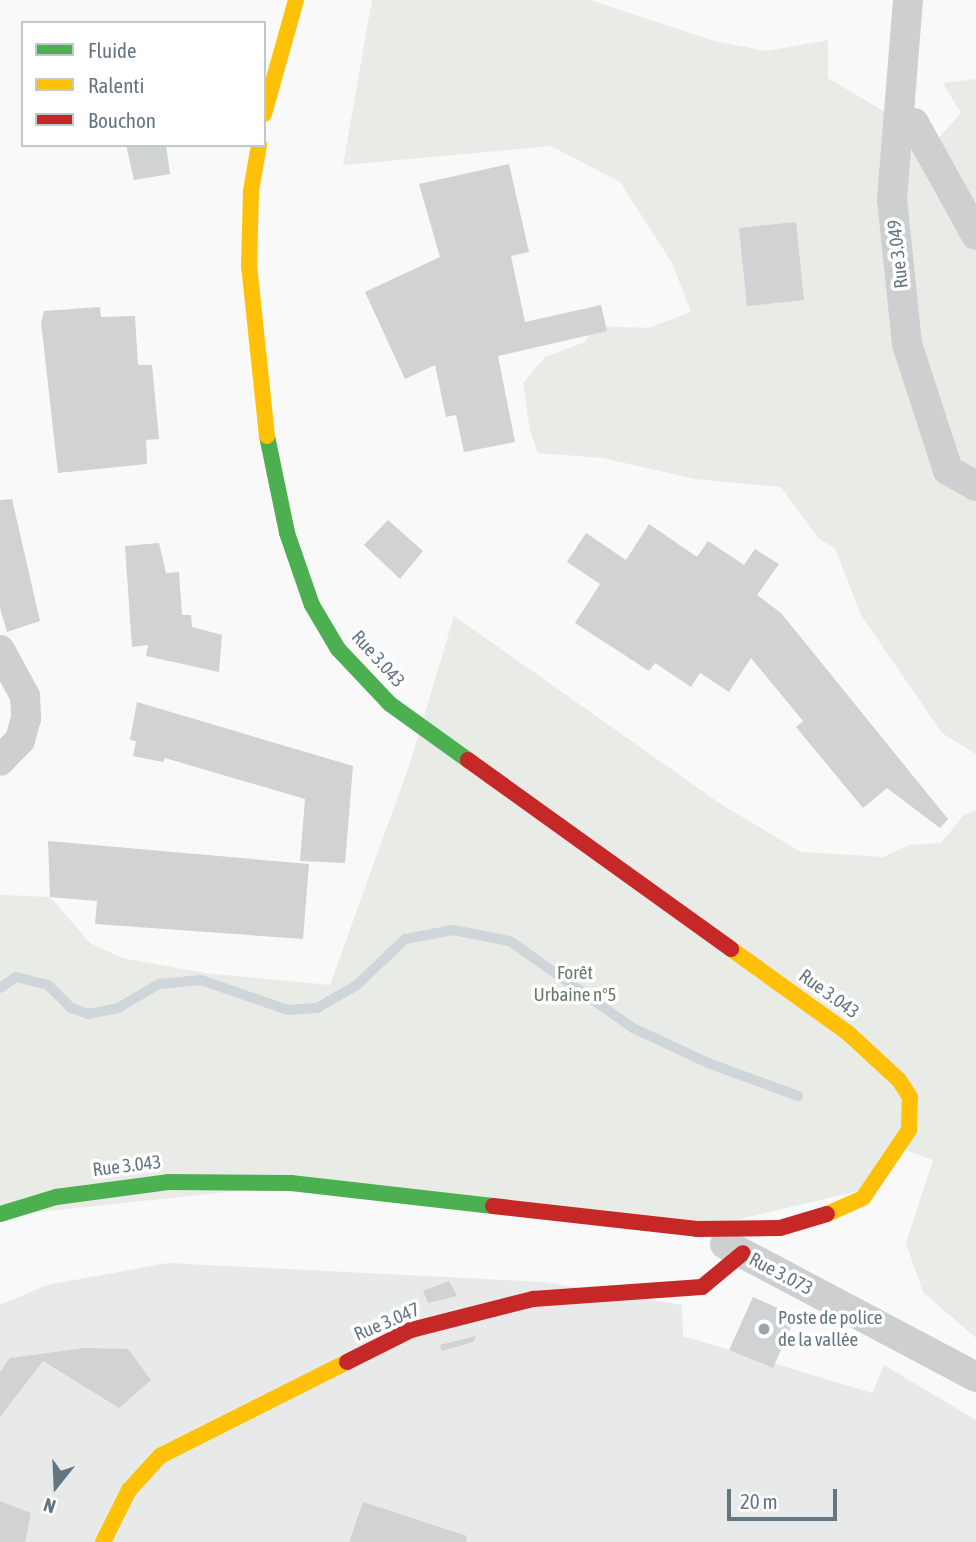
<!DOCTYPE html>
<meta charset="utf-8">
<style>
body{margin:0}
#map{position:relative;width:976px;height:1542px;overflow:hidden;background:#f9f9f9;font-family:"Asap Condensed",sans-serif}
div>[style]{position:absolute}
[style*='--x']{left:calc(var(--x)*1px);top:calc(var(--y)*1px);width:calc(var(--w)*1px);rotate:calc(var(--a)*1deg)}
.built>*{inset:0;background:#e8e9e9}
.green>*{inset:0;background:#e8ebe6}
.stream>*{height:10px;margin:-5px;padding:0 5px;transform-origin:5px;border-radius:5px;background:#ced6d9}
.building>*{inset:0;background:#d0d2d3}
.street>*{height:30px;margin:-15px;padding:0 15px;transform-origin:15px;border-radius:15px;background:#cecfd0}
.fast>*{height:16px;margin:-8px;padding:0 8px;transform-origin:8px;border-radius:8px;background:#4caf50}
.slow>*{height:16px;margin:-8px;padding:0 8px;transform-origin:8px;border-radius:8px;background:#ffc107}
.jam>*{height:16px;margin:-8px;padding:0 8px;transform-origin:8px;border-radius:8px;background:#c62828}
.dots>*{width:19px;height:19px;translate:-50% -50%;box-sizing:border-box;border:4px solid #fff;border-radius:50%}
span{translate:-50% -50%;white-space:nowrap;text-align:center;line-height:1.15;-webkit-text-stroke:7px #fff;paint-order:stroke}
.street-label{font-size:19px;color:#657683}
.park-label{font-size:19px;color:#687a64}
.poi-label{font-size:19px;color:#657683}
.left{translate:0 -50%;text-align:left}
.legend{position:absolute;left:21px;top:21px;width:245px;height:126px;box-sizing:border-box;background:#fff;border:2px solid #c1c8cd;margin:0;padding:9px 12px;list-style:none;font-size:21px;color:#657683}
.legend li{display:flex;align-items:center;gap:14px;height:35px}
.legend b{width:35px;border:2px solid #c1c8cd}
.north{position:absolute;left:21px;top:1451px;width:70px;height:70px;-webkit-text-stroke:5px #fff;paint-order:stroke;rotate:198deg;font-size:19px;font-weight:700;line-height:28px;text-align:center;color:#657683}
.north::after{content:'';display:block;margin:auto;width:24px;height:32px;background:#657683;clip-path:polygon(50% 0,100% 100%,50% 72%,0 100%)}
.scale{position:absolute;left:727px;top:1489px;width:110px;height:32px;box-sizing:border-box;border:4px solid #657683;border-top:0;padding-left:9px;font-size:21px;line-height:24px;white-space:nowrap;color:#657683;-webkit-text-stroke:5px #fff;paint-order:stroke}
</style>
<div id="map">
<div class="built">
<div style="clip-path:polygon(168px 1263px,543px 1282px,682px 1305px,683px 1336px,872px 1393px,884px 1365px,976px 1420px,976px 1542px,0 1542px,0 1305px,47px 1285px)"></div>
</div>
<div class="green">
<div style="clip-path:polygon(372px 0,590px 0,714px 41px,767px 51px,828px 40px,828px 78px,935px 142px,961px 113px,943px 83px,976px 79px,976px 754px,942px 733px,861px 615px,835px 548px,818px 538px,781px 487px,695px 479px,603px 458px,538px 453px,530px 431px,523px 383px,545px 357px,585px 342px,593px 326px,648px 328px,691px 312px,672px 263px,620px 182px,551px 146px,343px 165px)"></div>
<div style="clip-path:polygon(454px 616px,722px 805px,801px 852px,883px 857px,909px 845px,941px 843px,964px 815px,976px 810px,976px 1338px,923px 1292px,906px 1243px,933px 1160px,897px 1147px,859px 1191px,697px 1229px,294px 1185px,0 1216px,0 895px,50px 897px,90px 943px,122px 958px,205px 973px,330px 985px,410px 763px)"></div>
</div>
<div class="stream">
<div style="--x:0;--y:988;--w:19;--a:-35"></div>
<div style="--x:16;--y:977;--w:33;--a:14"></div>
<div style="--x:48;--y:985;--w:33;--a:45"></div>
<div style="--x:71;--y:1008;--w:18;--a:19"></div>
<div style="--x:88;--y:1014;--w:31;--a:-11"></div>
<div style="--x:118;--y:1008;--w:48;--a:-30.3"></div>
<div style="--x:159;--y:984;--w:42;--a:-5.4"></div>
<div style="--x:201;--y:980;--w:92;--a:19"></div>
<div style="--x:288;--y:1010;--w:29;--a:-4"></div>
<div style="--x:317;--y:1008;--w:46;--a:-29.9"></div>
<div style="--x:357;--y:985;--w:66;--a:-43.8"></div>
<div style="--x:405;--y:939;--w:49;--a:-10.6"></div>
<div style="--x:453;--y:930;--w:58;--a:10.9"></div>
<div style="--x:510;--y:941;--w:151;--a:35.3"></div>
<div style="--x:633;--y:1028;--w:83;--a:25"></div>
<div style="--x:708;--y:1063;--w:96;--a:20.1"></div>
</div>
<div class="building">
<div style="clip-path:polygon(126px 145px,166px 145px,170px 174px,134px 180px)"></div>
<div style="clip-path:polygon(509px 164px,529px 252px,511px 256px,525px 322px,601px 305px,607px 331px,498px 356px,515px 442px,464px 452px,456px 415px,446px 417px,435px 365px,405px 379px,365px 292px,440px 257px,419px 184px)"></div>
<div style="clip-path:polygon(796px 222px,804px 300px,747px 306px,739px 228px)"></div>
<div style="clip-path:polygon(100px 307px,101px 317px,135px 316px,138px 365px,152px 365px,159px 439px,146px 440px,147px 464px,58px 473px,41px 322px,44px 311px)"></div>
<div style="clip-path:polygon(12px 499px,40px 621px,7px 632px,0 608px,0 500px)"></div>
<div style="clip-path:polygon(388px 520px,423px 551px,400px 579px,364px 545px)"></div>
<div style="clip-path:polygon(649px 524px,697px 557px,708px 541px,744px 565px,755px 549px,779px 564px,757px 595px,781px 613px,948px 819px,940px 828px,887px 788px,863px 808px,796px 727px,803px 721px,751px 658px,729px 692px,700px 673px,691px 687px,655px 663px,649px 671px,575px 623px,600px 584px,567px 562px,586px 533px,626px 560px)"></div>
<div style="clip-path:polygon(159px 543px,166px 573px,179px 572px,182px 615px,191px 615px,192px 627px,222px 635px,219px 672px,146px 656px,148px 645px,132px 647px,125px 546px)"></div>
<div style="clip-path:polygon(137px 702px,353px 766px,345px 863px,300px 861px,305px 799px,165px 758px,163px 762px,133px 756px,136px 741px,130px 740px)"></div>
<div style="clip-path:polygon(48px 841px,309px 864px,303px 939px,95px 924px,97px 901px,50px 897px)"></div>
<div style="clip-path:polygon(449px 1281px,457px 1296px,428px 1303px,423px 1291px)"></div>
<div style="clip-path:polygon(753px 1297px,796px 1316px,773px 1368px,729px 1350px)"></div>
<div style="clip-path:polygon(476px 1336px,473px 1342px,442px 1351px,440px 1345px)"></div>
<div style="clip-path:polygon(85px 1348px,128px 1349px,151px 1380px,119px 1408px,43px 1361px,0 1417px,0 1372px,10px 1358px)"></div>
<div style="clip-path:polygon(0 1501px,31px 1513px,25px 1542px,0 1542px)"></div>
<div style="clip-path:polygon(363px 1502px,467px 1536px,466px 1542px,349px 1542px)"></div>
</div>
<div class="street">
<div style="--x:908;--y:0;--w:200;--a:94.6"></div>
<div style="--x:892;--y:199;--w:146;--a:84.1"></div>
<div style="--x:907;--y:344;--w:133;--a:72"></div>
<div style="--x:948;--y:470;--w:32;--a:30"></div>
<div style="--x:914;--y:123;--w:128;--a:61"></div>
<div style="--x:0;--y:650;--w:52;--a:61.5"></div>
<div style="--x:25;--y:696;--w:22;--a:87"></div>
<div style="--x:26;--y:718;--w:23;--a:105"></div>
<div style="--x:20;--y:740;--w:29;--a:134"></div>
<div style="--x:725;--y:1244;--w:284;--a:27.9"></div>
</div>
<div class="fast">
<div style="--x:267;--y:436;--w:99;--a:78.3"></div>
<div style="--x:287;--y:533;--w:76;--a:70.9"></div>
<div style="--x:312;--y:605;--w:51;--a:59.4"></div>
<div style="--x:338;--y:649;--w:76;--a:46.6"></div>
<div style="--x:390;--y:704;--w:96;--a:35.7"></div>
<div style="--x:0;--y:1214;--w:59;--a:-16.9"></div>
<div style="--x:56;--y:1197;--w:113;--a:-7.6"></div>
<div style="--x:168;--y:1182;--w:123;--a:0.5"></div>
<div style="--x:291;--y:1183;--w:203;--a:6.5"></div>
</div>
<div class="slow">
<div style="--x:264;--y:114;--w:118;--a:-74.3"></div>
<div style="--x:259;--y:145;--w:47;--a:99.9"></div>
<div style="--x:251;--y:191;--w:74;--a:91.5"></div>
<div style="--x:249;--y:265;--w:172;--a:84"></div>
<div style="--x:731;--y:949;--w:144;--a:35.7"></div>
<div style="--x:848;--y:1033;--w:69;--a:42.7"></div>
<div style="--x:899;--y:1080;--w:20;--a:57"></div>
<div style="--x:910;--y:1097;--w:33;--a:92"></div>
<div style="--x:909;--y:1130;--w:82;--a:124.1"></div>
<div style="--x:863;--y:1198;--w:39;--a:156"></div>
<div style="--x:103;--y:1542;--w:58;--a:-63.4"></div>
<div style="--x:129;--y:1490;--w:46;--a:-47.6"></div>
<div style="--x:160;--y:1456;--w:209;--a:-26.7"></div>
</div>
<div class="jam">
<div style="--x:468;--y:760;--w:324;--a:35.7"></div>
<div style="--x:493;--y:1206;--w:205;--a:6.4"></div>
<div style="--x:697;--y:1229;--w:83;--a:-0.7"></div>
<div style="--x:780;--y:1228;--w:49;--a:-16.6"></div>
<div style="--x:347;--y:1362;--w:72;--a:-26.6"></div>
<div style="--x:411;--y:1330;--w:126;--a:-14.3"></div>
<div style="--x:533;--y:1299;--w:169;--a:-4.1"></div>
<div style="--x:702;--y:1287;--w:53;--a:-39.7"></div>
</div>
<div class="dots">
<div style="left:764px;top:1329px;background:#99a4ac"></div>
</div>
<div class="street-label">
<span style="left:898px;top:254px;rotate:-96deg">Rue 3.049</span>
<span style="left:378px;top:659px;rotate:48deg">Rue 3.043</span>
<span style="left:829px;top:994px;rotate:36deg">Rue 3.043</span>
<span style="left:127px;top:1166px;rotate:-7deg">Rue 3.043</span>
<span style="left:781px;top:1274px;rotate:28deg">Rue 3.073</span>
<span style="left:387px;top:1322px;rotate:-23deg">Rue 3.047</span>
</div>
<div class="park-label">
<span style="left:575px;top:984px">Forêt<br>Urbaine n°5</span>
</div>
<div class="poi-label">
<span class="left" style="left:778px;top:1329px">Poste de police<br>de la vallée</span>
</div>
<ul class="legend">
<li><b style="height:9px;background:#4caf50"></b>Fluide</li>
<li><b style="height:9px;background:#ffc107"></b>Ralenti</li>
<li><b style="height:9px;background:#c62828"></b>Bouchon</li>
</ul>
<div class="north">N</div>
<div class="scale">20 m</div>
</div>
